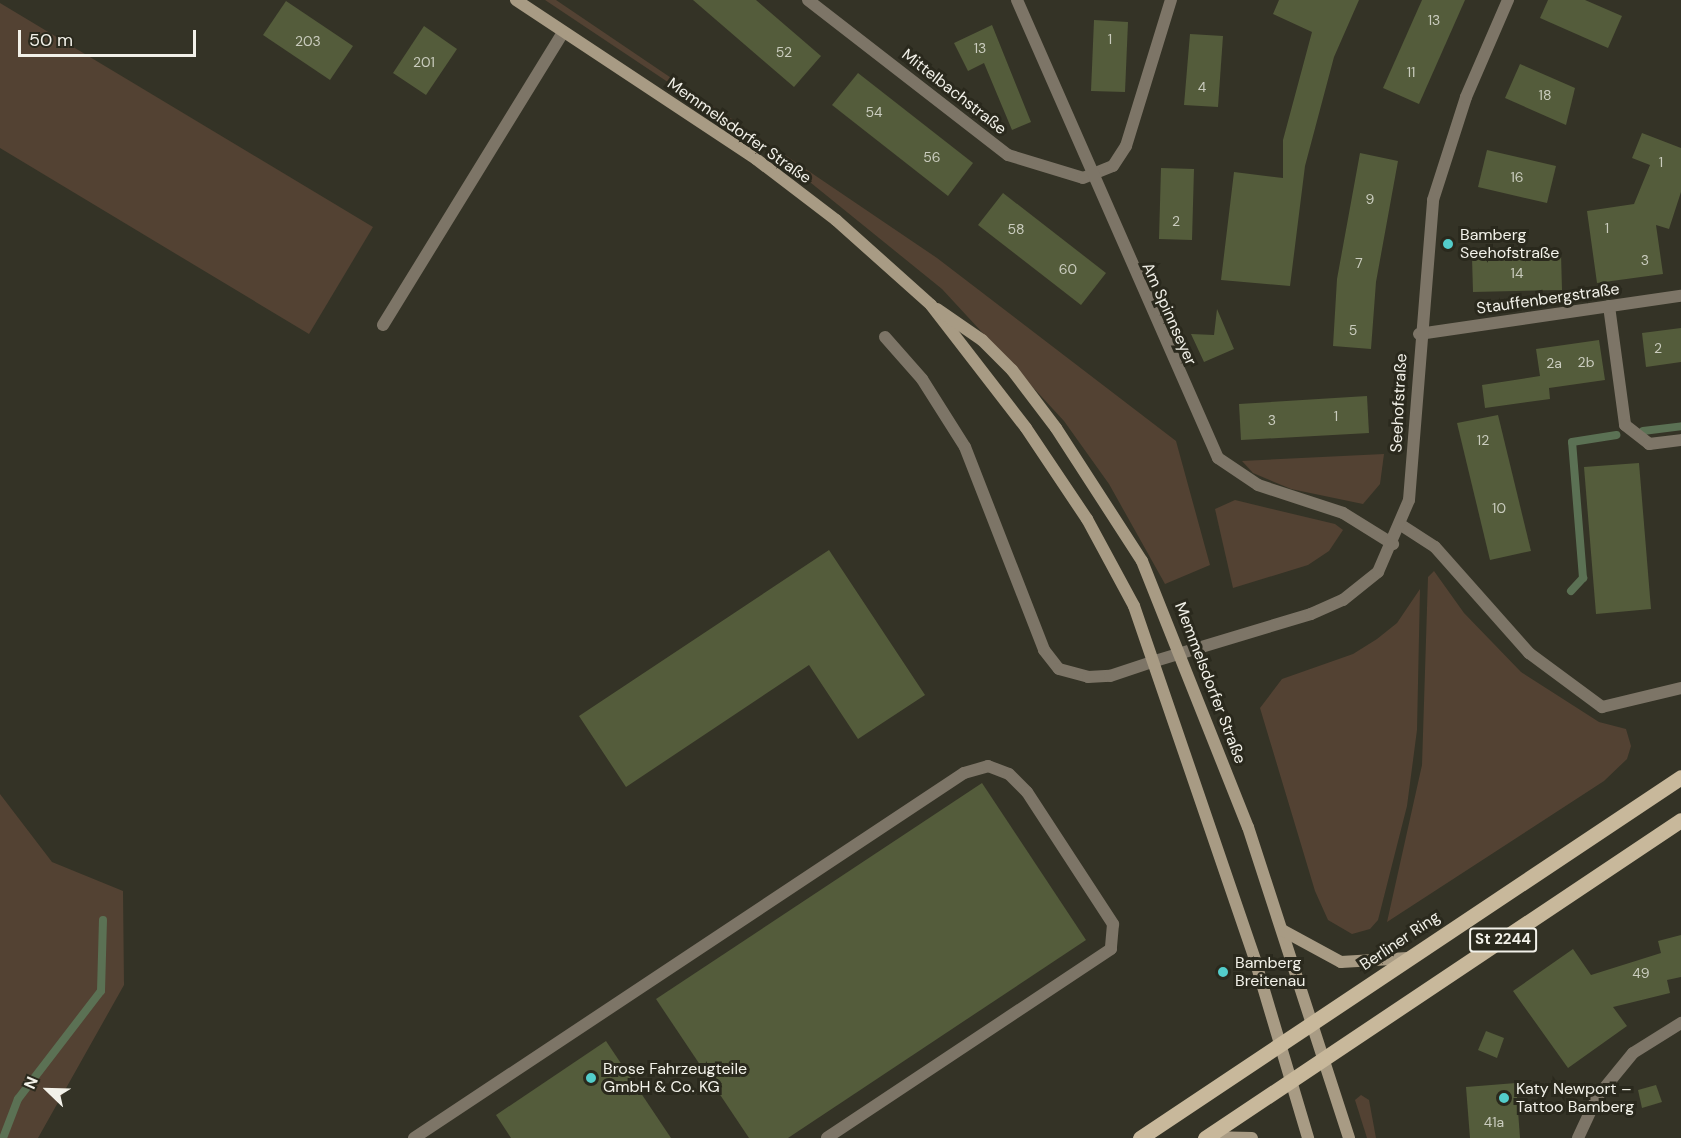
<!DOCTYPE html>
<meta charset="utf-8">
<style>
body{margin:0}
#map{position:relative;width:1681px;height:1138px;overflow:hidden;background:#343326;font-family:"DM Sans",sans-serif}
div>[style]{position:absolute}
[style*='--x']{left:calc(var(--x)*1px);top:calc(var(--y)*1px);width:calc(var(--w)*1px);rotate:calc(var(--a)*1deg)}
.green>*{inset:0;background:#534233}
.stream>*{height:8px;margin:-4px;padding:0 4px;transform-origin:4px;border-radius:4px;background:#5b7154}
.building>*{inset:0;background:#545c3b}
.lane>*{height:12px;margin:-6px;padding:0 6px;transform-origin:6px;border-radius:6px;background:#7d7567}
.street>*{height:12px;margin:-6px;padding:0 6px;transform-origin:6px;border-radius:6px;background:#7d7567}
.secondary>*{height:12px;margin:-6px;padding:0 6px;transform-origin:6px;border-radius:6px;background:#a89b84}
.primary>*{height:15px;margin:-7.5px;padding:0 7.5px;transform-origin:7.5px;border-radius:7.5px;background:#c8b89b}
.dots>*{width:16px;height:16px;translate:-50% -50%;box-sizing:border-box;border:3px solid #2a291d;border-radius:50%}
span{translate:-50% -50%;white-space:nowrap;text-align:center;line-height:1.15;-webkit-text-stroke:6px #2a291d;paint-order:stroke}
.number-label{font-size:14px;color:#caccbe}
.number-label span{-webkit-text-stroke-width:0}
.shield-label span{padding:2px 4px;background:#2a291d;border:2px solid;border-radius:4px;-webkit-text-stroke-width:0}
.shield-label{font-size:15px;color:#f2f1e9;font-weight:700}
.street-label{font-size:16px;color:#f2f1e9}
.poi-label{font-size:16px;color:#f2f1e9}
.left{translate:0 -50%;text-align:left}
.north{position:absolute;left:18px;top:1060px;width:60px;height:60px;-webkit-text-stroke:4px #2a291d;paint-order:stroke;rotate:293deg;font-size:16px;font-weight:700;line-height:24px;text-align:center;color:#f2f1e9}
.north::after{content:'';display:block;margin:auto;width:21px;height:27px;background:#f2f1e9;clip-path:polygon(50% 0,100% 100%,50% 72%,0 100%)}
.scale{position:absolute;left:18px;top:30px;width:178px;height:27px;box-sizing:border-box;border:3px solid #f2f1e9;border-top:0;padding-left:8px;font-size:18px;line-height:21px;white-space:nowrap;color:#f2f1e9;-webkit-text-stroke:4px #2a291d;paint-order:stroke}
</style>
<div id="map">
<div class="green">
<div style="clip-path:polygon(545px 0,556px 0,937px 258px,1176px 441px,1210px 565px,1165px 584px,1109px 484px,1064px 421px,942px 289px,774px 153px)"></div>
<div style="clip-path:polygon(0 3px,373px 227px,309px 334px,0 148px)"></div>
<div style="clip-path:polygon(1384px 454px,1380px 484px,1363px 504px,1291px 489px,1253px 473px,1242px 461px)"></div>
<div style="clip-path:polygon(1235px 500px,1335px 524px,1343px 530px,1329px 551px,1308px 565px,1233px 588px,1215px 509px)"></div>
<div style="clip-path:polygon(1434px 571px,1464px 613px,1521px 672px,1599px 722px,1626px 729px,1631px 746px,1627px 759px,1604px 781px,1387px 922px,1422px 765px,1428px 577px)"></div>
<div style="clip-path:polygon(1420px 589px,1417px 730px,1407px 806px,1378px 920px,1370px 929px,1352px 934px,1328px 920px,1315px 891px,1260px 708px,1282px 679px,1353px 654px,1377px 639px,1397px 623px)"></div>
<div style="clip-path:polygon(0 794px,52px 862px,123px 891px,124px 985px,38px 1138px,0 1138px)"></div>
<div style="clip-path:polygon(1361px 1095px,1369px 1100px,1376px 1138px,1367px 1138px,1355px 1100px)"></div>
</div>
<div class="stream">
<div style="--x:1643;--y:431;--w:38;--a:-7"></div>
<div style="--x:1571;--y:591;--w:18;--a:-47"></div>
<div style="--x:1583;--y:578;--w:136;--a:-94.6"></div>
<div style="--x:1572;--y:442;--w:45;--a:-9"></div>
<div style="--x:3;--y:1138;--w:42;--a:-69"></div>
<div style="--x:18;--y:1099;--w:136;--a:-52.5"></div>
<div style="--x:101;--y:991;--w:71;--a:-88.4"></div>
</div>
<div class="building">
<div style="clip-path:polygon(693px 0,756px 0,821px 56px,794px 87px)"></div>
<div style="clip-path:polygon(1279px 0,1359px 0,1334px 57px,1305px 166px,1290px 286px,1221px 280px,1234px 172px,1283px 178px,1283px 140px,1312px 32px,1273px 14px)"></div>
<div style="clip-path:polygon(1422px 0,1465px 0,1419px 104px,1383px 88px)"></div>
<div style="clip-path:polygon(1548px 0,1585px 0,1622px 16px,1608px 48px,1540px 18px)"></div>
<div style="clip-path:polygon(286px 1px,353px 46px,330px 80px,263px 35px)"></div>
<div style="clip-path:polygon(1094px 20px,1128px 22px,1125px 92px,1091px 91px)"></div>
<div style="clip-path:polygon(992px 25px,1031px 122px,1012px 130px,984px 63px,968px 71px,954px 43px)"></div>
<div style="clip-path:polygon(424px 26px,457px 49px,426px 95px,393px 73px)"></div>
<div style="clip-path:polygon(1190px 34px,1223px 36px,1218px 107px,1184px 105px)"></div>
<div style="clip-path:polygon(1520px 64px,1575px 88px,1566px 125px,1505px 98px)"></div>
<div style="clip-path:polygon(858px 73px,973px 163px,948px 196px,832px 105px)"></div>
<div style="clip-path:polygon(1642px 133px,1681px 148px,1681px 192px,1669px 229px,1656px 225px,1663px 274px,1597px 283px,1587px 211px,1634px 204px,1650px 165px,1632px 158px)"></div>
<div style="clip-path:polygon(1487px 150px,1556px 166px,1547px 203px,1478px 187px)"></div>
<div style="clip-path:polygon(1360px 153px,1398px 161px,1376px 282px,1371px 349px,1333px 346px,1337px 279px)"></div>
<div style="clip-path:polygon(1161px 168px,1194px 169px,1192px 240px,1159px 239px)"></div>
<div style="clip-path:polygon(1003px 193px,1106px 273px,1081px 305px,978px 225px)"></div>
<div style="clip-path:polygon(1561px 254px,1562px 290px,1473px 292px,1472px 257px)"></div>
<div style="clip-path:polygon(1217px 309px,1234px 349px,1204px 362px,1191px 334px,1214px 335px)"></div>
<div style="clip-path:polygon(1681px 328px,1681px 362px,1646px 367px,1642px 333px)"></div>
<div style="clip-path:polygon(1599px 340px,1605px 380px,1549px 388px,1550px 399px,1485px 408px,1482px 385px,1540px 376px,1536px 349px)"></div>
<div style="clip-path:polygon(1367px 396px,1369px 433px,1241px 440px,1239px 404px)"></div>
<div style="clip-path:polygon(1498px 415px,1531px 551px,1490px 560px,1457px 423px)"></div>
<div style="clip-path:polygon(1639px 463px,1651px 609px,1596px 614px,1584px 467px)"></div>
<div style="clip-path:polygon(829px 550px,925px 695px,858px 739px,809px 665px,626px 787px,579px 716px)"></div>
<div style="clip-path:polygon(982px 783px,1086px 940px,788px 1138px,749px 1138px,656px 999px)"></div>
<div style="clip-path:polygon(1681px 935px,1681px 977px,1667px 980px,1670px 993px,1613px 1007px,1627px 1026px,1568px 1068px,1513px 991px,1573px 949px,1591px 975px,1661px 953px,1658px 941px)"></div>
<div style="clip-path:polygon(1486px 1031px,1504px 1038px,1497px 1058px,1478px 1050px)"></div>
<div style="clip-path:polygon(606px 1041px,671px 1138px,511px 1138px,496px 1115px)"></div>
<div style="clip-path:polygon(1516px 1083px,1520px 1138px,1470px 1138px,1466px 1087px)"></div>
<div style="clip-path:polygon(1656px 1085px,1662px 1102px,1642px 1108px,1638px 1090px)"></div>
</div>
<div class="lane">
<div style="--x:1609;--y:306;--w:120;--a:82.3"></div>
<div style="--x:1625;--y:425;--w:31;--a:38"></div>
<div style="--x:1649;--y:444;--w:32;--a:-7"></div>
<div style="--x:885;--y:337;--w:56;--a:48.6"></div>
<div style="--x:922;--y:379;--w:80;--a:57.7"></div>
<div style="--x:965;--y:447;--w:218;--a:68.7"></div>
<div style="--x:1044;--y:650;--w:24;--a:52"></div>
<div style="--x:1059;--y:669;--w:30;--a:15"></div>
<div style="--x:1088;--y:677;--w:22;--a:-3"></div>
<div style="--x:1110;--y:676;--w:47;--a:-18.4"></div>
<div style="--x:1401;--y:525;--w:40;--a:32.9"></div>
<div style="--x:1435;--y:547;--w:142;--a:48.4"></div>
<div style="--x:1529;--y:653;--w:91;--a:36.5"></div>
<div style="--x:1602;--y:707;--w:81;--a:-13.5"></div>
<div style="--x:414;--y:1138;--w:660;--a:-33.57"></div>
<div style="--x:964;--y:773;--w:25;--a:-16"></div>
<div style="--x:988;--y:766;--w:22;--a:21"></div>
<div style="--x:1009;--y:774;--w:25;--a:45"></div>
<div style="--x:1027;--y:792;--w:158;--a:56.9"></div>
<div style="--x:1113;--y:924;--w:25;--a:95"></div>
<div style="--x:1111;--y:949;--w:341;--a:146.4"></div>
</div>
<div class="street">
<div style="--x:808;--y:0;--w:253;--a:37.8"></div>
<div style="--x:1008;--y:155;--w:78;--a:17"></div>
<div style="--x:1083;--y:178;--w:32;--a:-22"></div>
<div style="--x:1113;--y:166;--w:24;--a:-57"></div>
<div style="--x:1126;--y:146;--w:153;--a:-72.9"></div>
<div style="--x:1017;--y:0;--w:500;--a:66.31"></div>
<div style="--x:1218;--y:458;--w:48;--a:34"></div>
<div style="--x:1258;--y:485;--w:89;--a:18.2"></div>
<div style="--x:1343;--y:513;--w:59;--a:31.8"></div>
<div style="--x:383;--y:325;--w:344;--a:-58.4"></div>
<div style="--x:1419;--y:334;--w:265;--a:-8.3"></div>
<div style="--x:1155;--y:661;--w:163;--a:-16.8"></div>
<div style="--x:1311;--y:614;--w:35;--a:-24"></div>
<div style="--x:1343;--y:600;--w:45;--a:-38.7"></div>
<div style="--x:1378;--y:572;--w:78;--a:-66.7"></div>
<div style="--x:1409;--y:500;--w:301;--a:-85.4"></div>
<div style="--x:1433;--y:200;--w:108;--a:-72.2"></div>
<div style="--x:1466;--y:97;--w:106;--a:-66.6"></div>
<div style="--x:1578;--y:1138;--w:45;--a:-65.1"></div>
<div style="--x:1597;--y:1097;--w:57;--a:-50.7"></div>
<div style="--x:1633;--y:1053;--w:57;--a:-32"></div>
</div>
<div class="secondary">
<div style="--x:516;--y:0;--w:288;--a:33.5"></div>
<div style="--x:756;--y:159;--w:101;--a:37.3"></div>
<div style="--x:836;--y:220;--w:127;--a:41.8"></div>
<div style="--x:931;--y:305;--w:155;--a:52.3"></div>
<div style="--x:1026;--y:428;--w:110;--a:56.2"></div>
<div style="--x:1087;--y:519;--w:99;--a:61.6"></div>
<div style="--x:1134;--y:606;--w:374;--a:71.1"></div>
<div style="--x:1255;--y:960;--w:186;--a:73.4"></div>
<div style="--x:937;--y:309;--w:55;--a:34.6"></div>
<div style="--x:982;--y:340;--w:42;--a:45"></div>
<div style="--x:1012;--y:370;--w:73;--a:52.8"></div>
<div style="--x:1056;--y:428;--w:158;--a:57.1"></div>
<div style="--x:1142;--y:561;--w:286;--a:68.3"></div>
<div style="--x:1248;--y:827;--w:327;--a:72"></div>
<div style="--x:1282;--y:930;--w:67;--a:28.5"></div>
<div style="--x:1341;--y:962;--w:67;--a:-3.4"></div>
<div style="--x:1207;--y:1137;--w:45;--a:1.3"></div>
</div>
<div class="primary">
<div style="--x:1140;--y:1138;--w:650;--a:-33.71"></div>
<div style="--x:1205;--y:1138;--w:572;--a:-33.75"></div>
</div>
<div class="dots">
<div style="left:1448px;top:244px;background:#53cdcb"></div>
<div style="left:1223px;top:972px;background:#53cdcb"></div>
<div style="left:591px;top:1078px;background:#53cdcb"></div>
<div style="left:1504px;top:1098px;background:#53cdcb"></div>
</div>
<div class="number-label">
<span style="left:1434px;top:20px">13</span>
<span style="left:1110px;top:39px">1</span>
<span style="left:308px;top:41px">203</span>
<span style="left:980px;top:48px">13</span>
<span style="left:784px;top:52px">52</span>
<span style="left:424px;top:62px">201</span>
<span style="left:1411px;top:72px">11</span>
<span style="left:1202px;top:87px">4</span>
<span style="left:1545px;top:95px">18</span>
<span style="left:874px;top:112px">54</span>
<span style="left:932px;top:157px">56</span>
<span style="left:1661px;top:162px">1</span>
<span style="left:1517px;top:177px">16</span>
<span style="left:1370px;top:199px">9</span>
<span style="left:1176px;top:221px">2</span>
<span style="left:1607px;top:228px">1</span>
<span style="left:1016px;top:229px">58</span>
<span style="left:1645px;top:260px">3</span>
<span style="left:1359px;top:263px">7</span>
<span style="left:1068px;top:269px">60</span>
<span style="left:1517px;top:273px">14</span>
<span style="left:1353px;top:330px">5</span>
<span style="left:1658px;top:348px">2</span>
<span style="left:1586px;top:362px">2b</span>
<span style="left:1554px;top:363px">2a</span>
<span style="left:1336px;top:416px">1</span>
<span style="left:1272px;top:420px">3</span>
<span style="left:1483px;top:440px">12</span>
<span style="left:1499px;top:508px">10</span>
<span style="left:1641px;top:973px">49</span>
<span style="left:1494px;top:1122px">41a</span>
</div>
<div class="shield-label">
<span style="left:1503px;top:940px">St 2244</span>
</div>
<div class="street-label">
<span style="left:954px;top:92px;rotate:38deg">Mittelbachstraße</span>
<span style="left:739px;top:131px;rotate:35deg">Memmelsdorfer Straße</span>
<span style="left:1548px;top:299px;rotate:-8deg">Stauffenbergstraße</span>
<span style="left:1169px;top:314px;rotate:66deg">Am Spinnseyer</span>
<span style="left:1399px;top:403px;rotate:-87deg">Seehofstraße</span>
<span style="left:1210px;top:683px;rotate:69deg">Memmelsdorfer Straße</span>
<span style="left:1400px;top:941px;rotate:-34deg">Berliner Ring</span>
</div>
<div class="poi-label">
<span class="left" style="left:1460px;top:244px">Bamberg<br>Seehofstraße</span>
<span class="left" style="left:1235px;top:972px">Bamberg<br>Breitenau</span>
<span class="left" style="left:603px;top:1078px">Brose Fahrzeugteile<br>GmbH &amp; Co. KG</span>
<span class="left" style="left:1516px;top:1098px">Katy Newport –<br>Tattoo Bamberg</span>
</div>
<div class="north">N</div>
<div class="scale">50 m</div>
</div>
